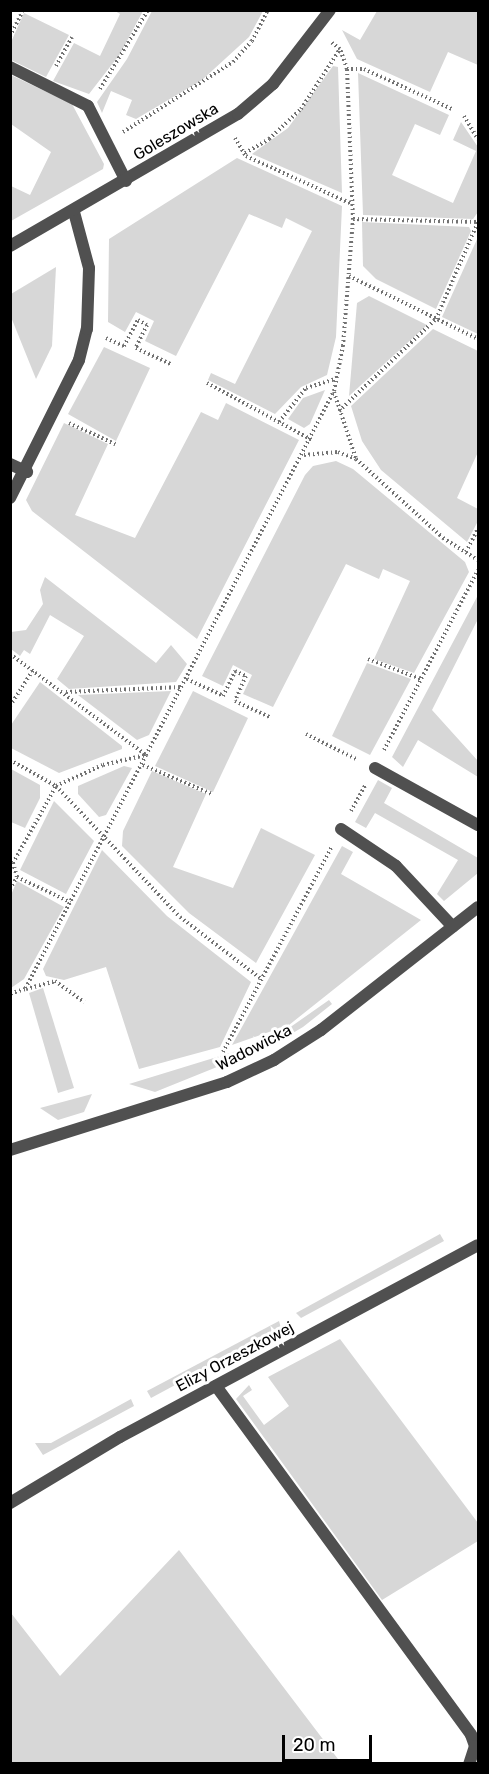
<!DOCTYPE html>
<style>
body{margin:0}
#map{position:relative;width:489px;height:1774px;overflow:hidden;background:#fff;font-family:Rubik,sans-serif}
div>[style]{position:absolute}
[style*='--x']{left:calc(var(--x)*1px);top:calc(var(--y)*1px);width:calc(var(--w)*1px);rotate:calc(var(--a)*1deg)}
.green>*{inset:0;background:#d7d7d7}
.path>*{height:4px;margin-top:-2px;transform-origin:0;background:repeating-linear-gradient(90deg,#727272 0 1.5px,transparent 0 4.5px)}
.service>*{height:12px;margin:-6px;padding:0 6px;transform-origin:6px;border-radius:6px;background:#505050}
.minor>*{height:12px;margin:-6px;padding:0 6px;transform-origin:6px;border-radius:6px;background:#505050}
span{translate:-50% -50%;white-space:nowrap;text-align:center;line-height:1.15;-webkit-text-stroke:6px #fff;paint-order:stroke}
.street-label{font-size:16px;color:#000}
.frame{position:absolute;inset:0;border:12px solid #000;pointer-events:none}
.scale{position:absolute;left:282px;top:1735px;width:90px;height:27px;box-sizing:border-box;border:3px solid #000;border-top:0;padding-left:8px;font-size:18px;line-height:21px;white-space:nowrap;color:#000;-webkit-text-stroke:4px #fff;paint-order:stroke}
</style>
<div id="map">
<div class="green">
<div style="clip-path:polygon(115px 11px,143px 11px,120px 54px,89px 94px,53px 81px,74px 43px,100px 56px,120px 14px)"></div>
<div style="clip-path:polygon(152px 11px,263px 11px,249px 37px,202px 80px,136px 119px,126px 115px,132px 100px,111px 91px,102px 113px,97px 102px,127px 59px)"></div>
<div style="clip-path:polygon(377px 11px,478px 11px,478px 65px,448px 52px,430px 92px,357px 59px,342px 30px,360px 40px)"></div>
<div style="clip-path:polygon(24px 13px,69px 35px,46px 77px,11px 60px,11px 42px)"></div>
<div style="clip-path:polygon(333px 66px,338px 67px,342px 193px,252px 154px,288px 128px)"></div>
<div style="clip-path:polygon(358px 73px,449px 115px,440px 135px,415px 124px,392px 175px,453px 203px,476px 151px,453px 140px,461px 122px,478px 147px,478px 212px,473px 219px,363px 215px)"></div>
<div style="clip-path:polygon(11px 75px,72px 104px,104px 164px,103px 169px,11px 221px,11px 186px,30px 195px,51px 152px,11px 124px)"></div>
<div style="clip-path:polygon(237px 158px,342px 206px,336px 337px,327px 375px,301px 387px,275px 414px,208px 380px,211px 373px,235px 384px,312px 231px,286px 218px,282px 228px,249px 214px,176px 356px,145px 341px,154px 321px,136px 312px,125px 332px,108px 322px,109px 239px)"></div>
<div style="clip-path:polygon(362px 222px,469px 227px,471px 231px,436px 309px,376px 279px,363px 266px)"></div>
<div style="clip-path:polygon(478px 237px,478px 334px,442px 317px)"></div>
<div style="clip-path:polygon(56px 267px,52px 346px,36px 379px,11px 317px,11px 294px)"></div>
<div style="clip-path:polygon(369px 296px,427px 325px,349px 396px,357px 303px)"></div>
<div style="clip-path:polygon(433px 329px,478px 351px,478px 452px,457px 498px,478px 509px,478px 521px,467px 542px,381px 470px,362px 441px,351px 406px)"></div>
<div style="clip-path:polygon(104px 347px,150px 368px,116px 441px,68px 414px)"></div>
<div style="clip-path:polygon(325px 390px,310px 424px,304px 428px,288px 419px,303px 398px)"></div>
<div style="clip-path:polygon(226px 403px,299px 440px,197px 639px,32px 511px,26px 500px,64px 423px,108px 444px,75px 515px,135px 538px,201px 412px,218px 420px)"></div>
<div style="clip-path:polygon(336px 461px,353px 469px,465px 562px,469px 572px,414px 673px,374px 659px,410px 581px,383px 569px,379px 579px,346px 564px,273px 707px,243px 694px,252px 675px,233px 665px,223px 686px,202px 676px,305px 475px,313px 466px)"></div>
<div style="clip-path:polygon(45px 577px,156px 663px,171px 645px,187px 664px,176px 682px,69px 689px,57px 679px,84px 636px,50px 615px,30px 654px,24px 650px,20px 656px,11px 649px,11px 632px,26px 630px,43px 604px,40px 590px)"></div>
<div style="clip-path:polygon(478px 595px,478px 619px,432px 710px,478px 761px,478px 777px,418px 740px,403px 767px,392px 757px)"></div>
<div style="clip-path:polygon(367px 663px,411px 679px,370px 755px,332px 736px)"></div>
<div style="clip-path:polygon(40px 682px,122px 746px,122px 749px,59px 773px,11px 748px,11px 725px)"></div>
<div style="clip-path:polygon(171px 691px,149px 735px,137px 740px,78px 695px)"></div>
<div style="clip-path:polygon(193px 691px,248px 718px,213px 792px,155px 766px)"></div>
<div style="clip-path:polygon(124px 766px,132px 768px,106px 815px,99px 817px,78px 794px,78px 786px)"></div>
<div style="clip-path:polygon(11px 769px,40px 785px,40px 798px,25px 828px,11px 822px)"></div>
<div style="clip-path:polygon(152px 771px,206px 794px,173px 867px,233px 888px,261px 828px,315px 855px,256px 963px,189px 913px,122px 846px,123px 831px)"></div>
<div style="clip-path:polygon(378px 780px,392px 788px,384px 803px,478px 858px,478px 873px,444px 901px,437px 894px,458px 860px,375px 813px,366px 828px,355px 822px)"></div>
<div style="clip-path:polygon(54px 801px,94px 841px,66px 894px,20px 870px)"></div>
<div style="clip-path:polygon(342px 846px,353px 852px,341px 874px,421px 920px,289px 1025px,232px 1045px)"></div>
<div style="clip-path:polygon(102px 850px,167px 916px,251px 982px,220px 1047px,139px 1069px,106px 967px,64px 980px,46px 976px,43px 969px)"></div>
<div style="clip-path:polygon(17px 881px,64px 907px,24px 979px,11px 988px,11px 895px)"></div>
<div style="clip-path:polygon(43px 988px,74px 1088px,58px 1093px,29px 993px)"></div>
<div style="clip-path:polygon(329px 1000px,332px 1004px,303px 1027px,274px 1044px,155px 1092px,129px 1084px,272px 1040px)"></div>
<div style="clip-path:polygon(92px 1094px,84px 1112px,58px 1120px,40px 1108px)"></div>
<div style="clip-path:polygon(440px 1234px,444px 1241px,301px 1318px,296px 1313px)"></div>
<div style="clip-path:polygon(279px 1321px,281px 1328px,151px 1398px,147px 1391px)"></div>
<div style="clip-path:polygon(340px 1339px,478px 1523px,478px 1541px,382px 1600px,236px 1399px,249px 1385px,252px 1390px,243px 1396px,264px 1425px,289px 1406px,268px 1377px)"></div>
<div style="clip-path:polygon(131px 1399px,134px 1406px,43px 1455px,35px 1443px,51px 1443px)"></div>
<div style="clip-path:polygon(179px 1550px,341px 1763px,11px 1763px,11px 1613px,60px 1676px)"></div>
</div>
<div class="path">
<div style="--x:10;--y:36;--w:27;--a:-63"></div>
<div style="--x:56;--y:66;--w:33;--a:-61"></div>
<div style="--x:347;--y:69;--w:17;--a:0"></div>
<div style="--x:364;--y:69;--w:97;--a:24.4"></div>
<div style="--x:100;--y:89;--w:92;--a:-58.7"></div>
<div style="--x:464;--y:116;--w:27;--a:59"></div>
<div style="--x:123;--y:132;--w:130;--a:-32.5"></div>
<div style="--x:233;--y:62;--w:28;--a:-48"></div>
<div style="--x:252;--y:41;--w:35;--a:-63"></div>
<div style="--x:235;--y:138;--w:21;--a:59"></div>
<div style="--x:246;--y:156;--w:116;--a:24.4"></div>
<div style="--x:245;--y:153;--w:28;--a:-30"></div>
<div style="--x:269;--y:139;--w:44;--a:-43.2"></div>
<div style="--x:301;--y:109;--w:72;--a:-57"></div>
<div style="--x:353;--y:219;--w:125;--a:1.4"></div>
<div style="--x:349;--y:276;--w:144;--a:26"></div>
<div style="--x:106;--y:338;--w:20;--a:24"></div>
<div style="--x:124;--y:346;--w:30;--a:-62"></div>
<div style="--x:138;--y:320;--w:10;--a:29"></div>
<div style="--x:147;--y:325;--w:25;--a:116"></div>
<div style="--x:136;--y:348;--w:40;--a:25"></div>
<div style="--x:207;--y:383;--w:119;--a:28.5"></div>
<div style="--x:334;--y:392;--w:71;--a:71.8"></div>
<div style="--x:339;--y:411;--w:134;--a:-43.5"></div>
<div style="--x:436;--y:319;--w:106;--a:-66.6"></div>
<div style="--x:279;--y:422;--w:43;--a:-51.5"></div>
<div style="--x:306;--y:388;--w:31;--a:-17"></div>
<div style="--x:69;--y:423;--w:51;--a:24.5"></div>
<div style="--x:304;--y:455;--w:34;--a:-5"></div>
<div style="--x:338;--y:452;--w:19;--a:21"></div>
<div style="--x:356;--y:459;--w:118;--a:42.2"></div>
<div style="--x:443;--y:538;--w:41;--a:32.2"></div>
<div style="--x:466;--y:552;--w:27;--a:-63"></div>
<div style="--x:10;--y:654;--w:169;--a:36.6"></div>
<div style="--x:146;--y:755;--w:263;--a:117.3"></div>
<div style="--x:25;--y:989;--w:16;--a:162"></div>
<div style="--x:368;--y:659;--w:57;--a:20.7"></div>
<div style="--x:187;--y:679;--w:40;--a:25"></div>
<div style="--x:223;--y:696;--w:28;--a:-64"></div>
<div style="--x:235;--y:671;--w:12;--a:24"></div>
<div style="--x:246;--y:676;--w:27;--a:114"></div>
<div style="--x:235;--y:701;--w:38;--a:25"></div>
<div style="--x:66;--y:692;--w:116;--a:-2.5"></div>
<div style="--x:10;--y:706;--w:43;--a:-57.4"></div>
<div style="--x:306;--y:734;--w:56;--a:26.6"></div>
<div style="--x:384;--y:750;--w:203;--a:-62.4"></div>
<div style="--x:10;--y:760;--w:53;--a:29.5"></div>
<div style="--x:56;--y:786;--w:180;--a:46.6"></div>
<div style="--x:180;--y:917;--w:102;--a:37.4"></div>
<div style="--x:143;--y:765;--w:75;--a:22.8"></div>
<div style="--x:351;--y:811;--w:29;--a:-61"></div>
<div style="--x:17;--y:877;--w:59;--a:25.3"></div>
<div style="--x:10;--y:889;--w:14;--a:-60"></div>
<div style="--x:17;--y:877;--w:15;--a:-106"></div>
<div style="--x:13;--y:863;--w:88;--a:-60.8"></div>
<div style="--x:56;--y:786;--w:51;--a:-24.1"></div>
<div style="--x:103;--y:765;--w:44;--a:-13.1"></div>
<div style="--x:146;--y:755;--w:410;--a:-62.7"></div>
<div style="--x:334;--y:391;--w:46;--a:-78.7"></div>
<div style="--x:343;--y:346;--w:127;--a:-85.5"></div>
<div style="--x:353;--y:219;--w:150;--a:-92.3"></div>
<div style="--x:347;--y:69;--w:21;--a:-109"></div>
<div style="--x:340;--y:49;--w:11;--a:-142"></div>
<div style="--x:26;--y:989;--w:30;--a:-15"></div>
<div style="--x:55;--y:981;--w:36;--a:36"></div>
<div style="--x:223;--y:1052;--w:233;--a:-62.1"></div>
</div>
<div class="service">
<div style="--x:10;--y:67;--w:87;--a:26.6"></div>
<div style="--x:88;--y:106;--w:84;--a:63.1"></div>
<div style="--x:10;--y:464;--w:19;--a:25"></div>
<div style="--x:10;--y:498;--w:154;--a:-63.4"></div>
<div style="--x:79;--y:360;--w:32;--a:-76"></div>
<div style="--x:87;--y:329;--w:61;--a:-88.1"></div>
<div style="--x:89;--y:268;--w:58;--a:-105"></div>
<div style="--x:375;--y:768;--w:118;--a:29"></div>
<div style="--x:341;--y:829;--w:66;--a:33.9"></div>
<div style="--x:396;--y:866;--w:83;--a:46.9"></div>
<div style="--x:216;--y:1386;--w:432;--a:53.8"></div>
<div style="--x:471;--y:1735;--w:12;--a:70"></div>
<div style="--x:475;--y:1746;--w:19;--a:108"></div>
</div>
<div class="minor">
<div style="--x:10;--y:246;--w:263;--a:-30.1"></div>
<div style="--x:238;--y:114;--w:46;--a:-40.6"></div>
<div style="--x:273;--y:84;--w:93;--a:-52.4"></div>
<div style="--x:10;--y:1150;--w:227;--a:-17.4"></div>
<div style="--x:227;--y:1082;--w:52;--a:-25.1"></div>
<div style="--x:274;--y:1060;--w:56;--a:-32.6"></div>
<div style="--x:321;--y:1030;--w:199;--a:-38.1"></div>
<div style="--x:10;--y:1503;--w:128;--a:-31"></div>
<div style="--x:120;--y:1437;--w:406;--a:-28.2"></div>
</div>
<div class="street-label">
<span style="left:176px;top:132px;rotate:-31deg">Goleszowska</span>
<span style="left:254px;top:1048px;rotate:-27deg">Wadowicka</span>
<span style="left:235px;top:1357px;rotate:-28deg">Elizy Orzeszkowej</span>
</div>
<div class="frame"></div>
<div class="scale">20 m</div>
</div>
